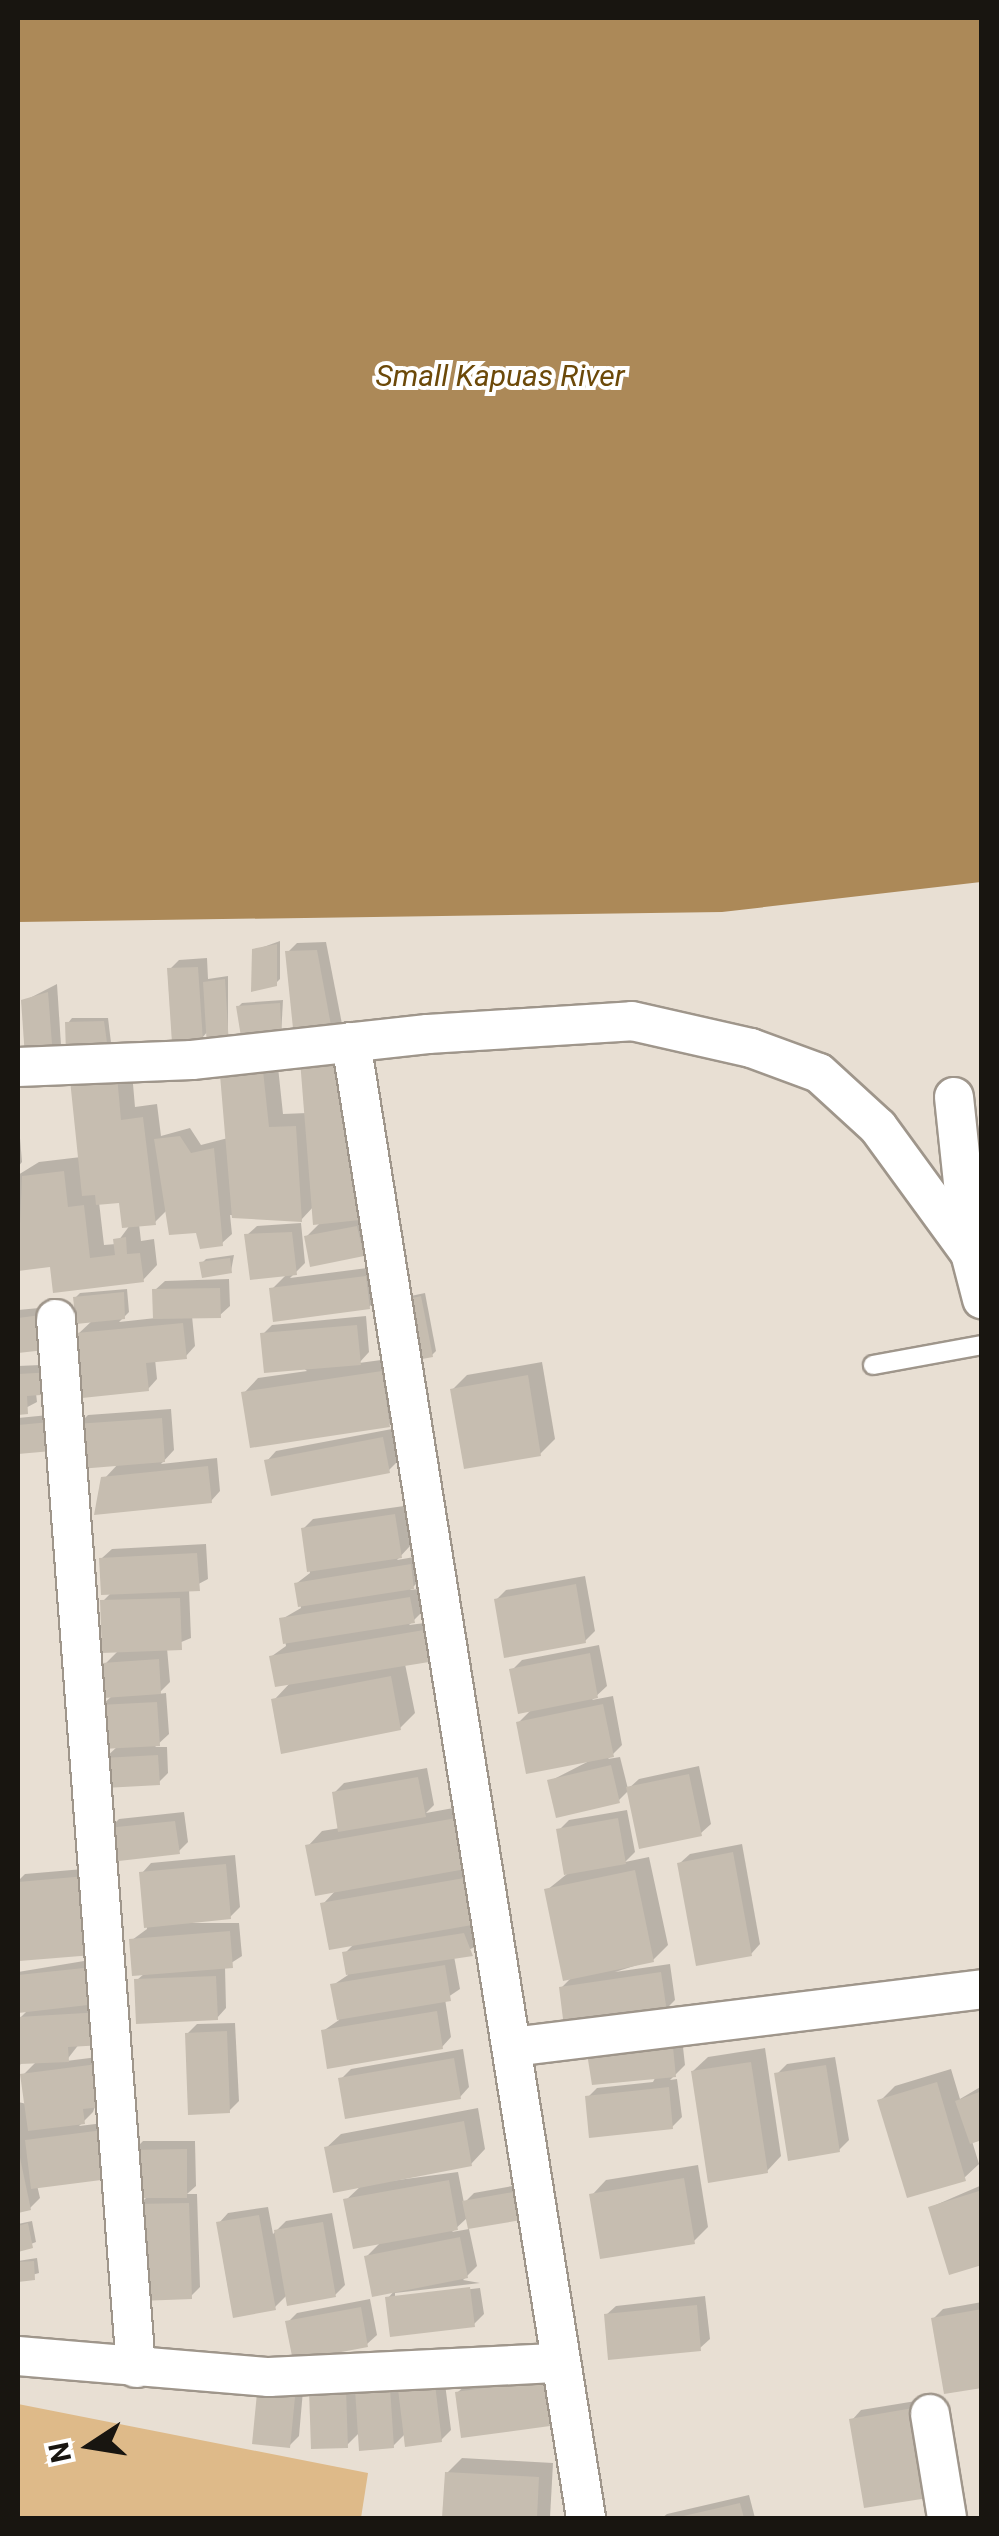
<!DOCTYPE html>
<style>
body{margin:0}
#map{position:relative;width:999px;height:2536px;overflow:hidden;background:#e8dfd3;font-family:Roboto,sans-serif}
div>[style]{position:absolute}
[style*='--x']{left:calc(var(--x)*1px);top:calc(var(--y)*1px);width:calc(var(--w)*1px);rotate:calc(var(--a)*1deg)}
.green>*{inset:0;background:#deba89}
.water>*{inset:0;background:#ac8958}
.shadow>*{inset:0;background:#0003}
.building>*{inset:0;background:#c6bdb0}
.roads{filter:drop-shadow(2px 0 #9f968b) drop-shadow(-2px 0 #9f968b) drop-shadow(0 2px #9f968b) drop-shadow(0 -2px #9f968b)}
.lane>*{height:18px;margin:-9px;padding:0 9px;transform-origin:9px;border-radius:9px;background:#fff}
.street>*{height:38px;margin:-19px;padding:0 19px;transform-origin:19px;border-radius:19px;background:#fff}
span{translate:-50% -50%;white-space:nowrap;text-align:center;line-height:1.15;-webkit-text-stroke:8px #fff;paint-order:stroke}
.water-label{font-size:30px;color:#6c4909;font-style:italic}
.frame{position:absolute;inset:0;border:20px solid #181510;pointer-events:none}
.north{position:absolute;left:40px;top:2396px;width:100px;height:100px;-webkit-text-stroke:8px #fff;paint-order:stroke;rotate:258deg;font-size:28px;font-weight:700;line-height:40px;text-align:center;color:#181510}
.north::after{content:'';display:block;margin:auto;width:35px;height:45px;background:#181510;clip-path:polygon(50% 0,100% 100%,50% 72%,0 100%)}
</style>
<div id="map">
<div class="green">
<div style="clip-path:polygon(18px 2404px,368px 2473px,361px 2518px,18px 2518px)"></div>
</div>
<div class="water">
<div style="clip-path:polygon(18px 18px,981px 18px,981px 882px,722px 912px,18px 922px)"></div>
</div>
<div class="shadow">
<div style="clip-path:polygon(280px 941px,280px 979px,275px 984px,255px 950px)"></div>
<div style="clip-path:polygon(326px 942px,342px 1024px,332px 1034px,288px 952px,297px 943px)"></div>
<div style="clip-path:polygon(207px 958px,208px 979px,228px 976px,228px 1043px,208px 1031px,202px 1038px,170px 969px,179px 960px)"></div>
<div style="clip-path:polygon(57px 984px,61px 1045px,52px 1055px,24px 1001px)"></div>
<div style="clip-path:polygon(283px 1000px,281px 1036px,238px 1007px,242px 1003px)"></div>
<div style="clip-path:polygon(72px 1018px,108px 1018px,112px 1051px,68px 1023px)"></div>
<div style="clip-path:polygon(evenodd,276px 1048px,283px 1114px,307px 1113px,374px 1204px,358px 1219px,366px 1218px,373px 1244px,363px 1254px,307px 1236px,322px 1221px,314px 1206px,301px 1220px,230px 1215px,232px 1234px,222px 1243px,168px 1209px,155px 1222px,139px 1224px,141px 1241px,154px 1239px,157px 1265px,143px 1280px,52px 1265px,18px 1269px,18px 1175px,39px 1162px,81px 1157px,72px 1080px,131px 1061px,135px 1107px,157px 1104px,161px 1136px,190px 1128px,201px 1145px,228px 1138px,221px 1064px,276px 1048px,121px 1200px,130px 1225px,116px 1244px,104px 1245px,99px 1202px,121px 1200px)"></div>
<div style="clip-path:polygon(18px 1114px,22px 1162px,18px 1167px)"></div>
<div style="clip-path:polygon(301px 1223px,305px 1263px,290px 1278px,375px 1267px,378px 1297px,369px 1307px,272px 1289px,287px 1274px,247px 1235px,257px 1226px)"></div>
<div style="clip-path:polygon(234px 1255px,231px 1271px,202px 1263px,206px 1259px)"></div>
<div style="clip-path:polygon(229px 1279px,230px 1306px,220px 1315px,192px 1316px,195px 1346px,186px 1356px,155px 1359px,157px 1379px,148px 1389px,78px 1334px,93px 1320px,76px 1297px,80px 1293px,127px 1289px,129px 1312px,119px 1322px,156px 1318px,155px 1290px,165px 1281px)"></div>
<div style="clip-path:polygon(425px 1293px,436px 1351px,432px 1355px,406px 1297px)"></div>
<div style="clip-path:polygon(50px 1307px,43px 1348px,18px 1351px,18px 1310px)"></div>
<div style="clip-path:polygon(366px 1316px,369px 1352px,359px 1363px,396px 1358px,404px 1410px,389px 1424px,244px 1393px,258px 1378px,307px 1371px,263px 1334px,272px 1325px)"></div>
<div style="clip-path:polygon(542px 1362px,555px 1439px,540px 1454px,453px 1389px,467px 1375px)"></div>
<div style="clip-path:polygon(63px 1364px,36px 1393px,37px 1402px,18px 1412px,18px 1366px)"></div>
<div style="clip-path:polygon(171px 1409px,174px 1450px,161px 1464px,217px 1458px,220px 1491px,211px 1501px,104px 1479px,119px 1463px,78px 1425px,88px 1415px)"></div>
<div style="clip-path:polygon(59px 1414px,51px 1449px,18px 1452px,18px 1418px)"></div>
<div style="clip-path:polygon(392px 1429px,398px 1461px,388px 1471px,267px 1461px,276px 1451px)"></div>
<div style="clip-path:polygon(404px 1506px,410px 1546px,397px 1560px,420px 1556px,423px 1577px,410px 1590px,419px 1589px,423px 1611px,409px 1625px,433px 1622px,438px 1650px,428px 1660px,405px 1664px,415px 1713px,400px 1728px,274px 1700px,291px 1682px,272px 1656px,286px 1646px,282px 1619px,301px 1608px,297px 1583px,310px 1573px,303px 1529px,313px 1519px)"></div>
<div style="clip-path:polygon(206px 1544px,208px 1579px,189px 1589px,191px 1638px,167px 1648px,170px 1682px,158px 1694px,166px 1693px,169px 1734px,155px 1747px,167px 1747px,168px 1773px,159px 1782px,104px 1759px,118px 1746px,101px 1706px,113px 1695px,105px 1664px,119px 1650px,102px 1602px,112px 1592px,102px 1558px,112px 1549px)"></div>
<div style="clip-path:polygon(585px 1576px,595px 1631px,585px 1641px,496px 1600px,506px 1590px)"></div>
<div style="clip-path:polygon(599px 1645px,607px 1686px,592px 1700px,613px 1696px,622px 1745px,608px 1759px,620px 1757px,628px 1789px,639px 1779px,699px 1766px,711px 1824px,701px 1833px,629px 1790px,619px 1800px,550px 1781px,595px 1758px,519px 1722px,532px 1709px,512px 1670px,522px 1660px)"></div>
<div style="clip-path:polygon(427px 1768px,434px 1805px,426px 1813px,470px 1805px,482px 1944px,454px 1956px,460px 1989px,445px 1999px,451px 2037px,442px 2047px,323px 2031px,339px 2020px,333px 1985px,348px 1975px,345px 1953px,355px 1943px,323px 1904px,337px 1889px,308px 1846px,322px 1831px,340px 1828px,334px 1793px,344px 1783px)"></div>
<div style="clip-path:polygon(627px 1810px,635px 1852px,625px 1862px,649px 1857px,668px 1945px,653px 1960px,615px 1972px,670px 1964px,675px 2000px,666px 2009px,561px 1988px,573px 1976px,547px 1890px,567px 1874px,559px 1830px,569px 1820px)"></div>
<div style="clip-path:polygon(184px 1812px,188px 1842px,178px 1852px,109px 1829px,119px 1819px)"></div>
<div style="clip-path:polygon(742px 1844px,760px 1944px,751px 1954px,680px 1863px,690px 1854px)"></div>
<div style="clip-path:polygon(235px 1855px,240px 1907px,230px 1917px,163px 1923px,239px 1923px,242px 1956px,225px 1967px,226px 2008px,217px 2018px,137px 1980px,145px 1973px,132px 1940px,147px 1929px,142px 1873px,151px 1863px)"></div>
<div style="clip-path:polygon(95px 1868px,22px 1959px,18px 1881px,25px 1874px)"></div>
<div style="clip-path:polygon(102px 1958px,110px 2004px,66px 2061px,114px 2055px,93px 2112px,79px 2126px,112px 2122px,37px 2185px,40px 2198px,30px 2208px,18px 2211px,18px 2102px,27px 2104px,23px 2075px,37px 2061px,21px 2062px,18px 2073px,20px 2018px,28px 2010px,18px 2011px,18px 1972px)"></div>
<div style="clip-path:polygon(235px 2023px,239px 2101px,229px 2111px,187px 2034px,197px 2024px)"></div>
<div style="clip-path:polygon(681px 2029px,685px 2065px,670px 2080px,677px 2079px,682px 2117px,672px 2127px,588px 2097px,597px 2088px,653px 2082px)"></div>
<div style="clip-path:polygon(765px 2048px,781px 2156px,767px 2171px,693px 2071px,708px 2057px)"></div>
<div style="clip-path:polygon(463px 2049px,469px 2087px,460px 2097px,341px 2079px,351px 2069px)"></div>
<div style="clip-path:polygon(835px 2057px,849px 2140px,839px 2150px,777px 2074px,787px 2064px)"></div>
<div style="clip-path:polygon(951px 2069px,960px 2099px,982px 2086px,982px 2137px,972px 2141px,979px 2164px,964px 2178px,880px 2101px,895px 2086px)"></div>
<div style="clip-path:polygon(478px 2108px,485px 2149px,471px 2164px,368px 2184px,458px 2172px,464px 2203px,474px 2193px,534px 2182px,468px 2217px,452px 2232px,469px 2229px,477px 2266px,463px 2280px,480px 2283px,395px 2293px,395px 2298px,480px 2288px,484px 2314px,474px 2324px,388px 2298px,396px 2289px,366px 2257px,381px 2242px,346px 2200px,362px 2185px,326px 2148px,341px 2134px)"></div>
<div style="clip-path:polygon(143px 2141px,195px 2141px,196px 2186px,187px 2194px,197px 2194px,200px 2287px,191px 2296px,139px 2205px,148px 2196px,133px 2151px)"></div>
<div style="clip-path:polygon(698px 2165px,708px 2227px,694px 2241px,592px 2195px,606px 2180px)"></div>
<div style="clip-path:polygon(982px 2185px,982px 2263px,931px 2207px)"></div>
<div style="clip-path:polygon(268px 2207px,273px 2234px,286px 2221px,332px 2213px,345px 2285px,335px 2295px,288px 2294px,274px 2308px,219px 2223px,228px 2213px)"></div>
<div style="clip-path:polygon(32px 2221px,36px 2242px,18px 2249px,18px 2224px)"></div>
<div style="clip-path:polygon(37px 2258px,39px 2273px,18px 2279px,18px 2261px)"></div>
<div style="clip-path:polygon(705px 2296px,710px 2339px,700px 2348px,606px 2315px,616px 2306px)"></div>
<div style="clip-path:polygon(370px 2299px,377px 2335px,367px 2344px,288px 2322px,297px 2313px)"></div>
<div style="clip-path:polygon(982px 2302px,982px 2385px,933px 2319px,943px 2309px)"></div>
<div style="clip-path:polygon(553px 2371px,558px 2414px,549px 2424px,458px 2392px,468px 2383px)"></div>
<div style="clip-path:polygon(444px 2376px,451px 2430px,441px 2440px,406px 2433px,393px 2446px,360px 2432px,347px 2445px,312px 2391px,355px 2380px,355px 2393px,367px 2381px)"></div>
<div style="clip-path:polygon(304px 2379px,299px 2436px,289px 2446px,255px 2442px)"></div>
<div style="clip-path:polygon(922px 2400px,937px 2486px,852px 2420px,861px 2410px)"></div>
<div style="clip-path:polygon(462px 2458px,553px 2463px,550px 2518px,445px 2518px,447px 2473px)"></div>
<div style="clip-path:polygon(749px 2495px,755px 2518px,662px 2518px,667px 2514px)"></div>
</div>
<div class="building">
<div style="clip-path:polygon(277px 944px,277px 986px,251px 992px,252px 949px)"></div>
<div style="clip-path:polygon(317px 950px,333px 1036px,294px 1038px,285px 951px)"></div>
<div style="clip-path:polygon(198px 967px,203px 1041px,172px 1043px,167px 968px)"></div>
<div style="clip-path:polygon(225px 979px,229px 1045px,207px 1047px,203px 982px)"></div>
<div style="clip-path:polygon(48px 992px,53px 1057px,25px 1057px,21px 1000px)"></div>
<div style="clip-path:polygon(280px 1003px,282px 1039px,242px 1043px,236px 1006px)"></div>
<div style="clip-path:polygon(104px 1021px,109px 1057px,66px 1054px,65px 1022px)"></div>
<div style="clip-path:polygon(339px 1056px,360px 1220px,313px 1225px,300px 1060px)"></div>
<div style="clip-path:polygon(262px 1061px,269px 1127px,296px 1126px,302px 1222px,232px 1218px,219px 1063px)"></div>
<div style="clip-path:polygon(117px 1075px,121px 1120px,143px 1117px,156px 1225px,122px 1228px,119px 1203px,96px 1205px,95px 1195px,82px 1196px,70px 1080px)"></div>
<div style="clip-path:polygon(180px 1136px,191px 1153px,214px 1148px,223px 1246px,200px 1249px,196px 1233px,169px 1235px,154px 1139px)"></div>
<div style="clip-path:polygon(64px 1171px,68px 1207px,84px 1205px,90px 1258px,115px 1255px,113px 1239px,126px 1237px,127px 1254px,140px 1253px,144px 1282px,53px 1293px,50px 1267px,18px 1271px,22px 1176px)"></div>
<div style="clip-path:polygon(357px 1226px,364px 1256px,310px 1267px,304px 1236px)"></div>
<div style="clip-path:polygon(292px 1232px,297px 1275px,250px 1280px,244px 1234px)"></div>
<div style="clip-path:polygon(230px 1258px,232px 1273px,202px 1278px,199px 1262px)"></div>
<div style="clip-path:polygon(366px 1276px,370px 1309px,273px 1322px,269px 1288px)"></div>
<div style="clip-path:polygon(220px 1288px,221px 1318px,153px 1319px,152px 1289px)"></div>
<div style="clip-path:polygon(124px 1292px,125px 1319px,76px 1324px,73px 1297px)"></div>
<div style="clip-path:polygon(421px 1296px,433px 1357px,411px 1361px,399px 1301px)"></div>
<div style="clip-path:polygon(41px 1315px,45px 1350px,18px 1353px,18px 1318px)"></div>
<div style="clip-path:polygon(183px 1323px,187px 1359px,146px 1363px,149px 1391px,82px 1398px,76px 1333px)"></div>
<div style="clip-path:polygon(357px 1325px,361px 1365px,264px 1373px,260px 1333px)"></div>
<div style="clip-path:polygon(382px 1371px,390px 1427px,250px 1448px,241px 1392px)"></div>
<div style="clip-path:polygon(54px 1372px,55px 1394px,27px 1396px,28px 1414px,18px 1415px,18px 1374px)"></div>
<div style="clip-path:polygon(528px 1375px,541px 1456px,464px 1469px,450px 1389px)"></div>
<div style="clip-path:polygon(162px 1418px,165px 1462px,79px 1469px,75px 1424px)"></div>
<div style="clip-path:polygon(50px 1422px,52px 1451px,18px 1454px,18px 1425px)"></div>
<div style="clip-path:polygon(383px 1437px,390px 1473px,271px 1496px,264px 1460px)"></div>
<div style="clip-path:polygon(208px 1466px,212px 1503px,94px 1515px,101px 1477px)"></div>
<div style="clip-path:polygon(395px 1514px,402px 1558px,307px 1572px,301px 1528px)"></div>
<div style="clip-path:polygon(197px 1553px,200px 1591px,101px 1595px,99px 1558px)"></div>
<div style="clip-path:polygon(411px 1564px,414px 1589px,298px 1607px,294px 1583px)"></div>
<div style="clip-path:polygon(576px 1584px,586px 1643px,504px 1658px,494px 1599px)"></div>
<div style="clip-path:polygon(410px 1597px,415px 1623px,283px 1644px,279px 1618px)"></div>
<div style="clip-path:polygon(180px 1598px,182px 1650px,102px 1653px,100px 1600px)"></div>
<div style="clip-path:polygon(424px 1630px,429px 1662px,275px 1687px,269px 1656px)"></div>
<div style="clip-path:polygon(590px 1653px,598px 1698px,518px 1714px,509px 1669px)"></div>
<div style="clip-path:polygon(159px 1659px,161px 1694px,104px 1698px,102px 1663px)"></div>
<div style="clip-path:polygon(391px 1676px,401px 1730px,281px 1754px,271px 1699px)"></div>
<div style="clip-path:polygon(157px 1702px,160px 1746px,102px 1749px,99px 1705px)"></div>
<div style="clip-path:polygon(603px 1704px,614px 1757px,526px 1774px,516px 1722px)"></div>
<div style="clip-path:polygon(158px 1755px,160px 1785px,104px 1788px,102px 1758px)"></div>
<div style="clip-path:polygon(611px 1765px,620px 1803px,556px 1818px,547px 1780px)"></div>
<div style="clip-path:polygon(689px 1774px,702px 1836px,639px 1849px,626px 1787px)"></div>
<div style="clip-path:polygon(418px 1777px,426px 1817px,338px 1832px,332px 1792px)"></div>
<div style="clip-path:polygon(456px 1818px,466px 1869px,315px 1896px,305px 1845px)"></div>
<div style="clip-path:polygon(618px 1818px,626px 1864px,564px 1875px,556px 1829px)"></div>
<div style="clip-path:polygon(175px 1821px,180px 1854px,110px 1862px,107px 1828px)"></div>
<div style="clip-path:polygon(733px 1852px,752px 1956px,696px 1966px,677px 1863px)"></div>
<div style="clip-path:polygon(226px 1864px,231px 1919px,144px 1928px,139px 1872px)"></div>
<div style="clip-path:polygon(635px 1870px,654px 1962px,563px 1981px,544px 1889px)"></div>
<div style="clip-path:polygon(86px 1876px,93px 1955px,19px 1961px,18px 1882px)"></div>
<div style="clip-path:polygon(470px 1877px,478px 1924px,329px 1950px,320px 1903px)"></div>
<div style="clip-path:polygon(230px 1931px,233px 1968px,132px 1976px,129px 1939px)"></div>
<div style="clip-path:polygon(464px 1933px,473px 1956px,346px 1975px,342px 1952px)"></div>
<div style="clip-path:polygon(445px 1965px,451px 2001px,337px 2020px,330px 1984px)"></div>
<div style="clip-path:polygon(93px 1967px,97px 2004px,18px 2013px,18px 1975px)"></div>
<div style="clip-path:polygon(661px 1972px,667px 2012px,564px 2027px,559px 1987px)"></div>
<div style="clip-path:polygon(216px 1976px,218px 2020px,136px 2024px,134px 1979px)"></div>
<div style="clip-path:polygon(437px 2011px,443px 2049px,327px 2069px,321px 2030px)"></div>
<div style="clip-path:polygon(102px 2012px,104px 2045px,68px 2047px,69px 2062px,20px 2064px,18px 2017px)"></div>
<div style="clip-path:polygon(227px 2031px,230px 2113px,188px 2115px,185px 2033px)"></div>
<div style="clip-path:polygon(672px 2037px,676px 2077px,592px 2085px,586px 2047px)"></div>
<div style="clip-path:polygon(454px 2058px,461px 2099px,345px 2119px,338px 2078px)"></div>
<div style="clip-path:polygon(751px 2062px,768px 2173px,708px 2183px,691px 2071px)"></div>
<div style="clip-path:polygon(105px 2063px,110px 2106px,83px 2109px,85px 2124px,28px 2131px,20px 2074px)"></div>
<div style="clip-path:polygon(826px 2065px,840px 2152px,788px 2161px,774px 2073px)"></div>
<div style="clip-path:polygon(937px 2082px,966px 2181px,907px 2198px,877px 2100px)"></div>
<div style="clip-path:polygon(669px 2087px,673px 2129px,589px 2138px,585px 2096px)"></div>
<div style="clip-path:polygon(982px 2091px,982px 2140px,970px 2144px,955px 2101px)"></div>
<div style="clip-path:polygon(464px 2121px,472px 2166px,333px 2193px,324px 2147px)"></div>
<div style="clip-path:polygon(103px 2130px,109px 2179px,31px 2189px,25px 2140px)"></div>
<div style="clip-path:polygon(187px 2149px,187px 2198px,131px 2198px,130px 2150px)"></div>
<div style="clip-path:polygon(19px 2153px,31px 2210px,18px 2213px,18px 2154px)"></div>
<div style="clip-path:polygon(684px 2178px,695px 2244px,600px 2259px,589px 2194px)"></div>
<div style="clip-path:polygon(449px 2180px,458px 2230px,353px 2249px,343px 2199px)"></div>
<div style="clip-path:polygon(525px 2190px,527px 2219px,468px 2229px,462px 2201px)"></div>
<div style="clip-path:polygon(979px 2191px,982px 2265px,949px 2275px,928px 2207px)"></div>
<div style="clip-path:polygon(189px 2203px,192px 2299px,139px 2301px,136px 2204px)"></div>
<div style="clip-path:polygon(259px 2215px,276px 2310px,233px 2318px,216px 2222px)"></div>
<div style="clip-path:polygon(323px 2222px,336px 2297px,287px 2306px,274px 2230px)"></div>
<div style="clip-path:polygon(28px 2223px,33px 2248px,18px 2252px,18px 2226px)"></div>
<div style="clip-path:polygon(460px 2237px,468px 2278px,372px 2297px,364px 2256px)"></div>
<div style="clip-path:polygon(34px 2261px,35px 2280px,18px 2282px,18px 2262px)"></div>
<div style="clip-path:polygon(470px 2287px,475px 2327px,390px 2337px,385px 2297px)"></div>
<div style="clip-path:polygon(697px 2305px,701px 2351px,608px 2360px,604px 2314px)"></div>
<div style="clip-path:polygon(361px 2307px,368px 2347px,293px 2361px,285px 2321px)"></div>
<div style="clip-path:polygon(982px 2309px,982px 2388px,944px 2394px,931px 2318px)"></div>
<div style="clip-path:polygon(544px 2380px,550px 2426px,461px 2438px,455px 2392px)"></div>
<div style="clip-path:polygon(258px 2383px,296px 2387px,290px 2448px,252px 2444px)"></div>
<div style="clip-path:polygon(435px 2384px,442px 2442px,405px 2447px,398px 2389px)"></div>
<div style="clip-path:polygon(390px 2387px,394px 2448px,359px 2451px,355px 2389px)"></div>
<div style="clip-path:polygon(346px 2389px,348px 2448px,311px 2449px,309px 2390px)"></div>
<div style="clip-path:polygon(913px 2408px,928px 2498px,864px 2508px,849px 2419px)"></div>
<div style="clip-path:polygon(445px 2472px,539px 2477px,537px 2518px,442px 2518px)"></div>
<div style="clip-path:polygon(740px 2503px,744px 2518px,679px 2518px,679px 2517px)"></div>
</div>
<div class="roads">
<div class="lane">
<div style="--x:873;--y:1365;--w:111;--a:-10.4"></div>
</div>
<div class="street">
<div style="--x:351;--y:1042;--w:1495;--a:80.95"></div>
<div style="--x:18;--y:1067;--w:174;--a:-2.3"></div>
<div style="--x:192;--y:1060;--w:237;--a:-6.3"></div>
<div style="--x:428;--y:1034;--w:204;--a:-3.6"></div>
<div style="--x:632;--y:1021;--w:122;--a:12.8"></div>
<div style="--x:751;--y:1048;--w:72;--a:20.2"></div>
<div style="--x:819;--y:1073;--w:80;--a:42.5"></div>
<div style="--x:878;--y:1127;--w:156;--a:53.9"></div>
<div style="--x:970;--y:1253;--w:48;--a:75.4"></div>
<div style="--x:954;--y:1097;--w:154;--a:84"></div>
<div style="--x:56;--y:1319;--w:1052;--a:85.64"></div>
<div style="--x:512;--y:2047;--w:474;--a:-7"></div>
<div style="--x:18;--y:2356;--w:252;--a:4.8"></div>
<div style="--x:269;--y:2377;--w:291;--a:-2.8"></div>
<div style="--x:930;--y:2414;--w:105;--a:80.7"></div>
</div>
</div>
<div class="water-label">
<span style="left:500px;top:376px">Small Kapuas River</span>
</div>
<div class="frame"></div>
<div class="north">N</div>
</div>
